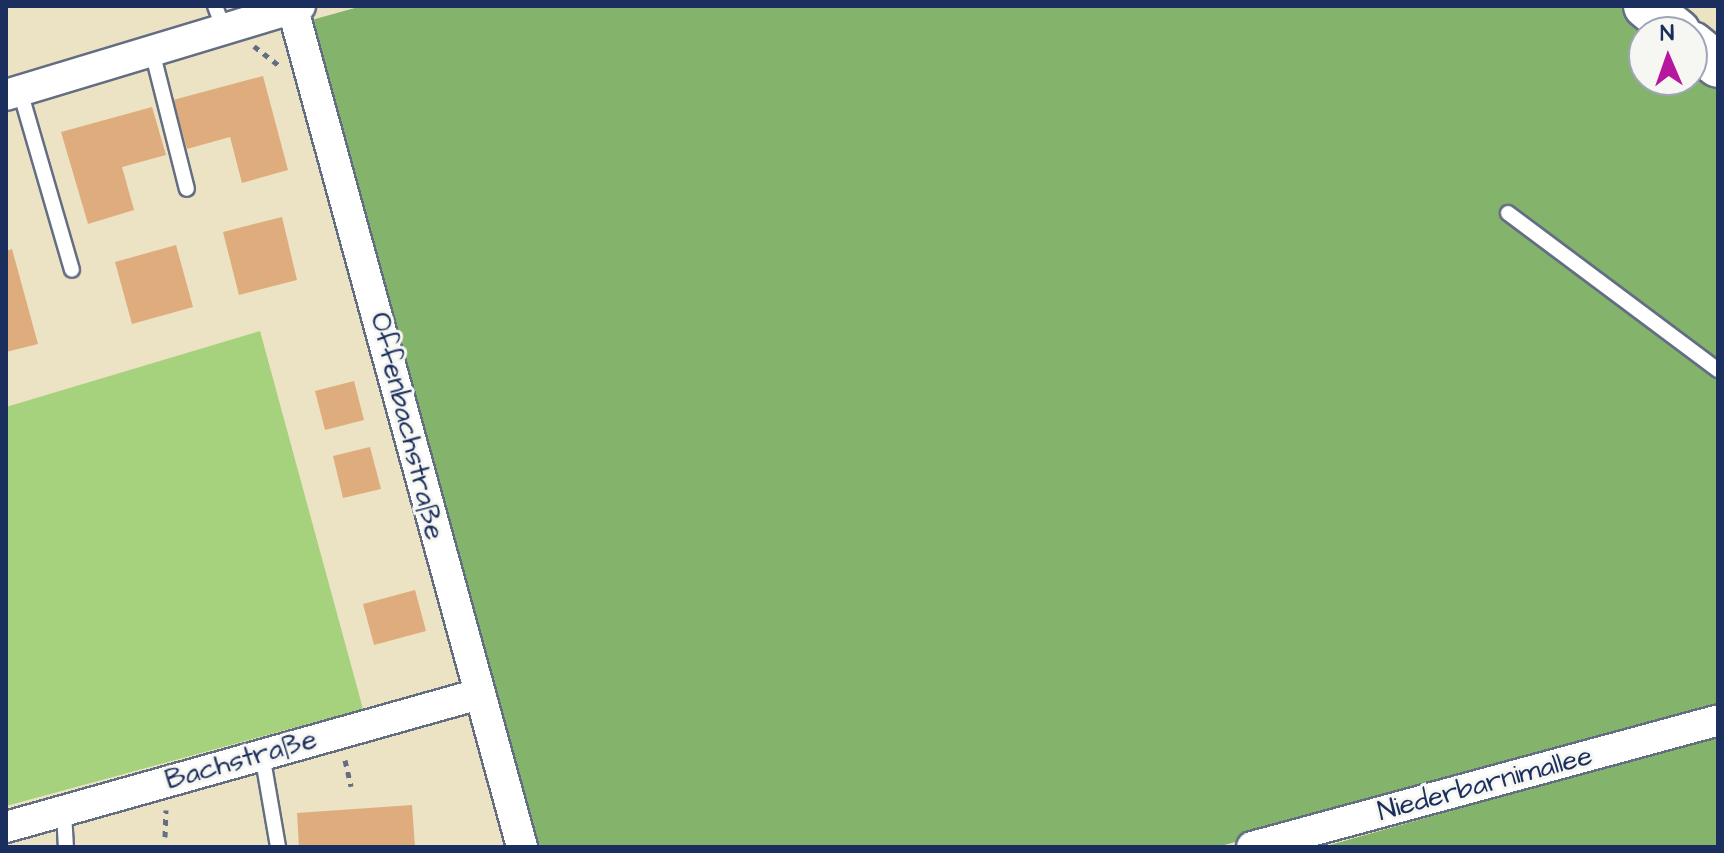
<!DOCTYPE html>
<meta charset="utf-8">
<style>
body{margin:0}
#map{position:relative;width:1724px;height:853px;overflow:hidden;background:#ece3c4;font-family:"Architects Daughter",sans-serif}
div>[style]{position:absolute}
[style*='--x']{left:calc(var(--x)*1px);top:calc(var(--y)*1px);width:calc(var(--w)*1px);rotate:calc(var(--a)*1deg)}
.green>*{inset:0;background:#a6d17d}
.forest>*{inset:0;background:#84b36c}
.building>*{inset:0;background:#dfac7d}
.path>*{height:5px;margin-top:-2.5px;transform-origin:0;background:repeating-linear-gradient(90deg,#646e82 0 6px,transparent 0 12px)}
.roads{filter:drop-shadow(2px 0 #646e82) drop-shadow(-2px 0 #646e82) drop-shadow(0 2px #646e82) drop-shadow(0 -2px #646e82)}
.lane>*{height:14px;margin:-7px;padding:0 7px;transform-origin:7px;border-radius:7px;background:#fff}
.street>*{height:30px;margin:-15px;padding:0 15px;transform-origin:15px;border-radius:15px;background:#fff}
.primary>*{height:44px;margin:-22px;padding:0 22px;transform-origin:22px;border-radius:22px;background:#fff}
span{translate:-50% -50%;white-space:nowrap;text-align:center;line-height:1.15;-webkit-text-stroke:6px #f6f6f2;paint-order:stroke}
.street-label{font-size:28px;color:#1b2f5e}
.frame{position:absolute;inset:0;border:8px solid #1b2f5e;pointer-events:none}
.north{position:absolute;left:1628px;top:16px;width:80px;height:80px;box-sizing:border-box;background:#f6f6f2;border:2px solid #9ea6b7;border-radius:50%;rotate:358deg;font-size:22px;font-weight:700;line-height:32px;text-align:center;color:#1b2f5e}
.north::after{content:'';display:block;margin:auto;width:28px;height:36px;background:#b5179e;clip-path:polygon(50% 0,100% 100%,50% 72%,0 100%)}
</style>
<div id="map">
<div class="green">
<div style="clip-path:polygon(260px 331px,363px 709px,6px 806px,6px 407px)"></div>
</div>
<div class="forest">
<div style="clip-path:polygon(362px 6px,1620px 6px,1651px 32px,1644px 32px,1644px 80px,1692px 80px,1692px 66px,1718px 88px,1718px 709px,1217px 847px,534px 847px,308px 21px)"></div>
<div style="clip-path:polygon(1718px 735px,1718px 847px,1323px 847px)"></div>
</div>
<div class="building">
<div style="clip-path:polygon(263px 76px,288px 170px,242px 183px,230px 137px,187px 149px,173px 100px)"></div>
<div style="clip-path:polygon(152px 107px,166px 155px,122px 167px,134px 210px,88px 224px,61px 132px)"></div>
<div style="clip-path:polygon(282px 217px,297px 280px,239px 295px,223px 232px)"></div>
<div style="clip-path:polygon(176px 245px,193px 307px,132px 324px,115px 262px)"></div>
<div style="clip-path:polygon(12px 249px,38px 344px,6px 352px,6px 251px)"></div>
<div style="clip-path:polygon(354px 381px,364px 420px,325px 430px,315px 391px)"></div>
<div style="clip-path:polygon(370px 447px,381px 489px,343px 498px,333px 456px)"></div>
<div style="clip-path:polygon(415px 590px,426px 631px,374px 645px,363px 604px)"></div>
<div style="clip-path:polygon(412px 805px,415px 847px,299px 847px,297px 813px)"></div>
</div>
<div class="path">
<div style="--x:254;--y:46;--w:33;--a:38"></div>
<div style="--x:345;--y:760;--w:27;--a:77"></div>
<div style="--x:165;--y:837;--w:27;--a:-88"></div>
</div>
<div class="roads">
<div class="lane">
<div style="--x:215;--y:6;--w:25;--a:69"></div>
<div style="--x:152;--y:51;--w:142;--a:75.8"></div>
<div style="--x:20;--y:91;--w:186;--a:73.8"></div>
<div style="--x:1508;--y:213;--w:262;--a:36.8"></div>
<div style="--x:262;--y:754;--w:94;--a:80.2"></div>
<div style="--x:64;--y:811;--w:36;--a:87"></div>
</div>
<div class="street">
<div style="--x:292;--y:6;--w:872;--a:74.7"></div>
<div style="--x:6;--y:95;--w:307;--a:-16.8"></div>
<div style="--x:6;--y:827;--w:488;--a:-15.7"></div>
<div style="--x:1252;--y:847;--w:483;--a:-15.2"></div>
</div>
<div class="primary">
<div style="--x:1646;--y:6;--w:41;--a:39.1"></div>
<div style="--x:1692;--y:44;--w:33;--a:39"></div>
</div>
</div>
<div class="street-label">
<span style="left:407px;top:426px;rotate:76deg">Offenbachstraße</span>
<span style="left:241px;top:760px;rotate:-16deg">Bachstraße</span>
<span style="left:1485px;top:784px;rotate:-15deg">Niederbarnimallee</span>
</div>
<div class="frame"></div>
<div class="north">N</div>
</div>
